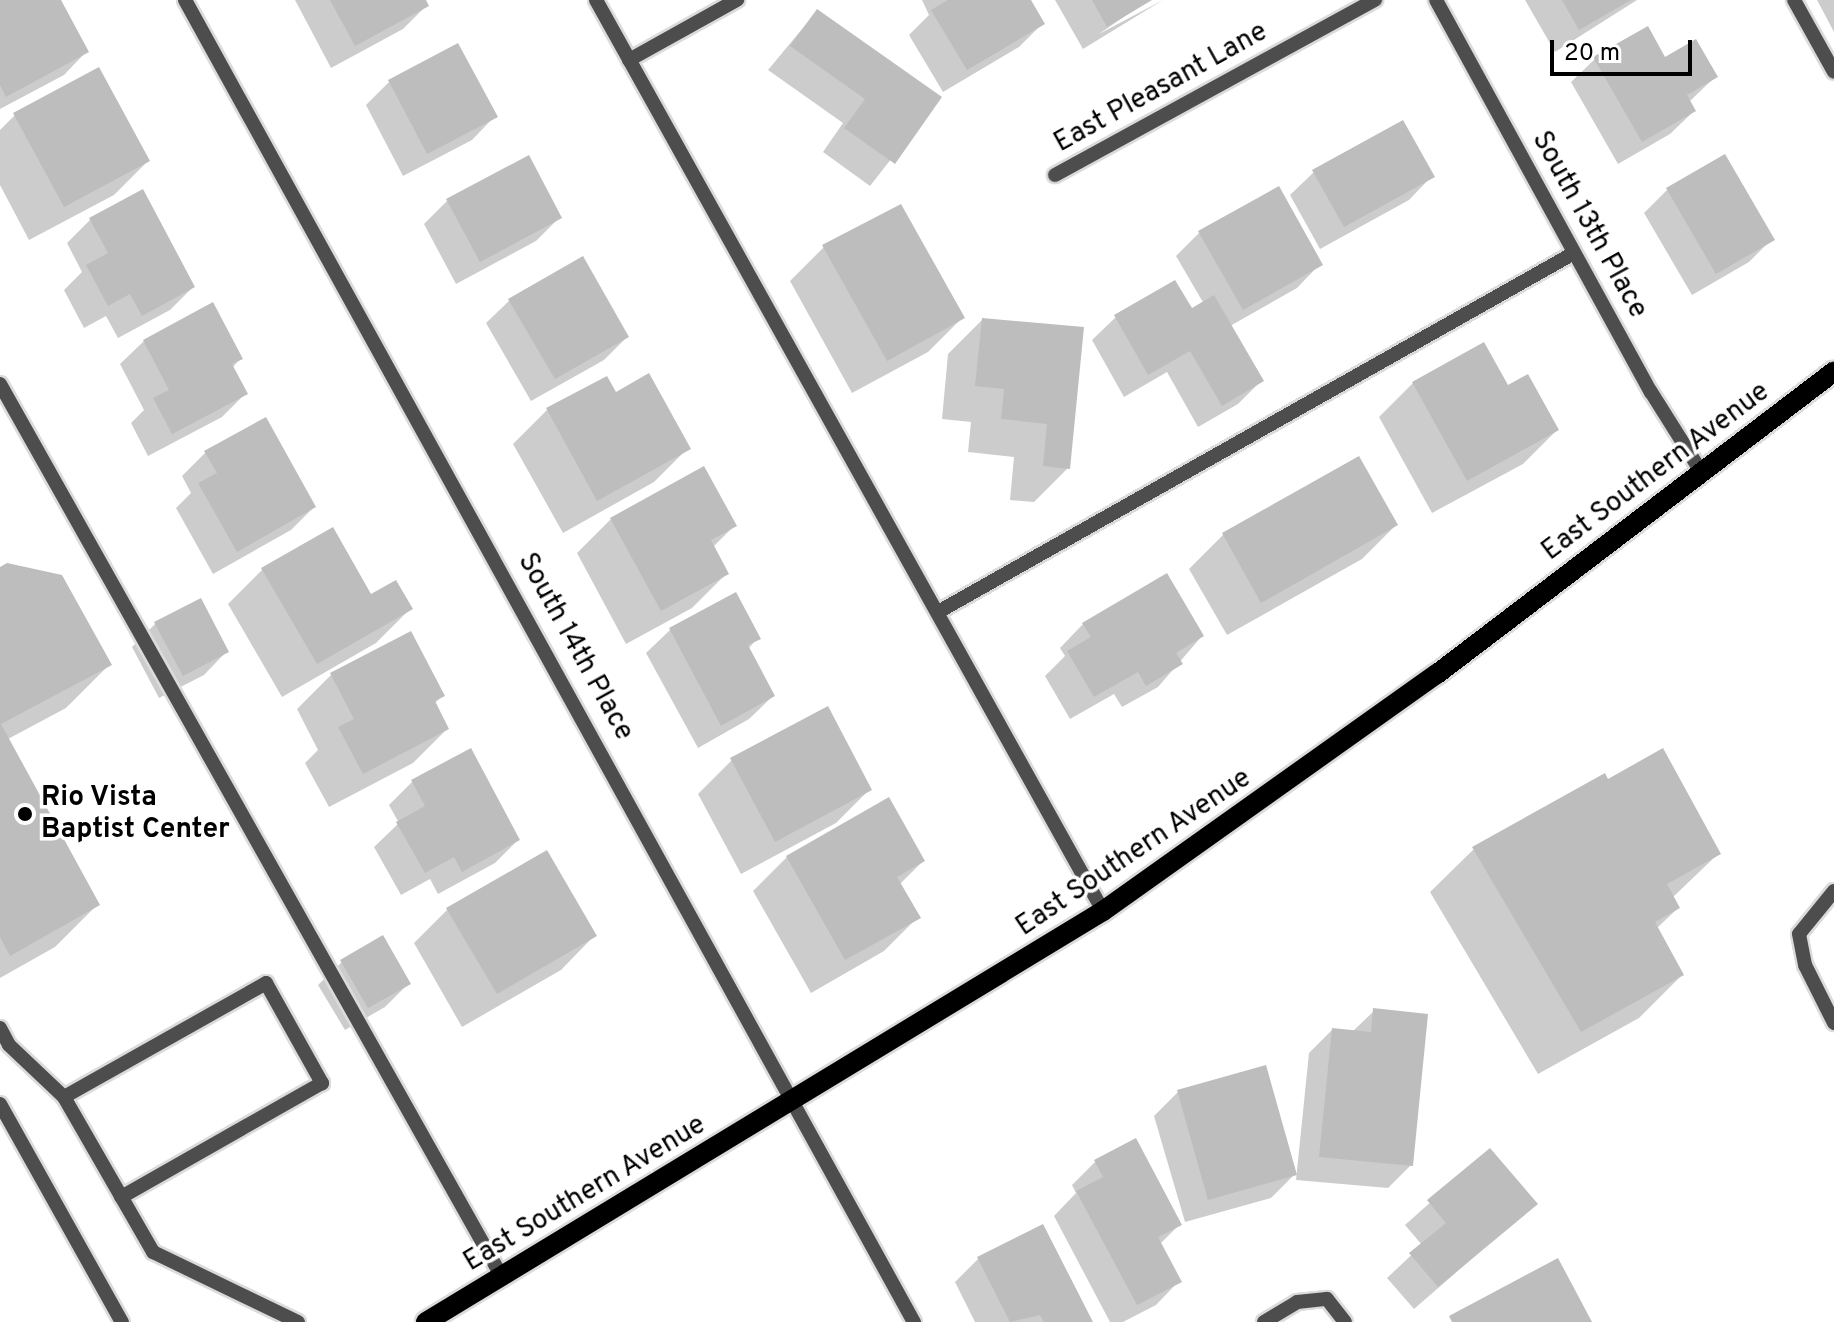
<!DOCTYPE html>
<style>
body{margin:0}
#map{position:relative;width:1834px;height:1322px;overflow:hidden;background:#fff;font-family:Overpass,sans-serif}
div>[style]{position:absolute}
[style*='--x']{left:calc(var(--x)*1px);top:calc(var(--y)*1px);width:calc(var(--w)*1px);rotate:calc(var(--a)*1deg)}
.shadow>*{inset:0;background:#0003}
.building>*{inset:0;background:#bdbdbd}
.roads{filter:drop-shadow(2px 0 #dbdbdb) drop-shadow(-2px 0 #dbdbdb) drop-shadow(0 2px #dbdbdb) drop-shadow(0 -2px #dbdbdb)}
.minor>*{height:14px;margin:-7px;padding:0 7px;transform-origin:7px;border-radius:7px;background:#4d4d4d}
.major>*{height:20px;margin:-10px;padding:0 10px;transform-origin:10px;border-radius:10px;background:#000}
.dots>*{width:22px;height:22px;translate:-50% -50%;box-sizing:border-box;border:4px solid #fff;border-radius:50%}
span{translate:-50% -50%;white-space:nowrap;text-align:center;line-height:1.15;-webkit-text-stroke:7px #fff;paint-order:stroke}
.street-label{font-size:28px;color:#000}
.poi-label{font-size:28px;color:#000;font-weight:700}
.left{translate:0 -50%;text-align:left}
.scale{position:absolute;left:1550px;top:40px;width:142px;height:36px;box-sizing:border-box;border:4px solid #000;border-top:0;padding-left:10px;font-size:24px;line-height:28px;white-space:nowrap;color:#000;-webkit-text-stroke:6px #fff;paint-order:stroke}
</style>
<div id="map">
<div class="shadow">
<div style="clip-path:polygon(0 0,59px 0,87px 51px,64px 75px,0 109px)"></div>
<div style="clip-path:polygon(295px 0,423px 0,426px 6px,403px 29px,331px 68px)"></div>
<div style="clip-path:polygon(922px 0,1028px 0,1042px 24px,1019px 47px,943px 92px,909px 35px,929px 15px)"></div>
<div style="clip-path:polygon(1055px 0,1148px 0,1099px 34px,1163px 0,1083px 49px)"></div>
<div style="clip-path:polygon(1525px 0,1637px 0,1555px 52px)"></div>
<div style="clip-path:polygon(1817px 0,1834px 0,1834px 32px)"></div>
<div style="clip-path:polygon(817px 11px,939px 98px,870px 186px,823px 152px,843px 123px,768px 70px)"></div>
<div style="clip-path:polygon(1595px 59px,1664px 60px,1715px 77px,1689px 102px,1694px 111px,1670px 134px,1618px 164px,1571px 82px)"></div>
<div style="clip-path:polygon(389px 82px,495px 116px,472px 140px,403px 176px,366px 105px)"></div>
<div style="clip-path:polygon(15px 115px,148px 161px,114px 195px,29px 240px,0 185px,0 130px)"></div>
<div style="clip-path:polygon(1314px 172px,1432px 176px,1409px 200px,1320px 249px,1290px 195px)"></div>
<div style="clip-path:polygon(1668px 189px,1772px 239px,1749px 262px,1692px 295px,1644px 213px)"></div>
<div style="clip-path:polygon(448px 200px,559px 218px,536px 241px,456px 284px,424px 224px)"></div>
<div style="clip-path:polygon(90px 220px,193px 287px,170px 310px,118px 338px,106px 316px,84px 328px,64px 290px,82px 272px,67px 243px)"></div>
<div style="clip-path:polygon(1200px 232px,1320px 264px,1297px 288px,1230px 326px,1261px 381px,1238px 404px,1198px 427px,1167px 372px,1124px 397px,1092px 340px,1116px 317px,1191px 311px,1204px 304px,1176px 256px)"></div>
<div style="clip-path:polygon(824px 247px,962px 318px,928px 352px,852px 393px,790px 281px)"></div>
<div style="clip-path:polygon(510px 300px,627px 337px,604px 360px,531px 401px,486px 323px)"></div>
<div style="clip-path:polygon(982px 320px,1082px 329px,1068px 468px,1034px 502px,1010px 500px,1014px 457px,968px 452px,971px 422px,942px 419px,948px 354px)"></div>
<div style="clip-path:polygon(144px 341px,241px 358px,232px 368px,245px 394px,222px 417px,148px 456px,131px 423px,144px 410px,120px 364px)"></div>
<div style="clip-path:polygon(1413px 383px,1507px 388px,1557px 430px,1523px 464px,1432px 513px,1379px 417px)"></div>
<div style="clip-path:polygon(615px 395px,688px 448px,654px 482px,563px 533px,513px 444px,547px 410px)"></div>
<div style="clip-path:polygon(265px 420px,314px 507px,291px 530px,213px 574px,176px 508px,191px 493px,182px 476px,205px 453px)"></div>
<div style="clip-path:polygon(611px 519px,734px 526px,712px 548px,726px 574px,692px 608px,626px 644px,577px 553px)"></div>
<div style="clip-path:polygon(1396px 525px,1362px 559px,1227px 635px,1189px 569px,1223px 535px)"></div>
<div style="clip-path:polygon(0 570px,109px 665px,66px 708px,8px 739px,98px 904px,55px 947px,0 978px)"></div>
<div style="clip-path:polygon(262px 570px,370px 596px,410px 609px,376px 643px,282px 697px,228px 604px)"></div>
<div style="clip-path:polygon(735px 595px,758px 638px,748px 649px,773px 696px,749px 719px,698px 748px,646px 653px,670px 630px)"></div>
<div style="clip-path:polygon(156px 623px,227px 651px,204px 675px,159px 698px,132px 647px)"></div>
<div style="clip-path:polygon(1083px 624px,1202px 636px,1158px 687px,1122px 707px,1114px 694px,1070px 719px,1045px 676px,1065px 656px,1060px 648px)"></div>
<div style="clip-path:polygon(331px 675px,443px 695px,434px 704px,447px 729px,413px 763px,329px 807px,305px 763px,318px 750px,297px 709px)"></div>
<div style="clip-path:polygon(732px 760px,870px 789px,836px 823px,741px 874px,698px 794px)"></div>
<div style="clip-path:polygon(412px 782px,518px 840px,495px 863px,438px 894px,430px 879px,401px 895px,374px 847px,399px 823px,389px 805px)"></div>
<div style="clip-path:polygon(1474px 849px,1718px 854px,1672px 898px,1678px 908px,1657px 928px,1682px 975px,1639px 1018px,1538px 1074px,1430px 892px)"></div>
<div style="clip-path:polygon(787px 857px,923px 861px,899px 885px,918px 917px,884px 951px,811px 993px,753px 891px)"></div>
<div style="clip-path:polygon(448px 909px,594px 936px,561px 970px,462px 1027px,414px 943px)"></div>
<div style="clip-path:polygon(342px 962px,409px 983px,385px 1007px,345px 1030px,318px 985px)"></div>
<div style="clip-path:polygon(1374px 1011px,1411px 1165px,1388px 1188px,1296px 1180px,1309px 1053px,1332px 1030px,1352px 1032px)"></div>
<div style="clip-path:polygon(1178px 1092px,1295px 1174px,1271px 1198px,1185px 1222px,1154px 1116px)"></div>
<div style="clip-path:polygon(1489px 1150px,1535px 1204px,1414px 1309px,1387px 1278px,1422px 1245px,1405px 1225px)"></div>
<div style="clip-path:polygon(1095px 1162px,1179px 1225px,1160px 1244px,1179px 1281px,1156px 1305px,1123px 1322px,1110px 1322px,1054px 1216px,1076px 1193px,1072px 1185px)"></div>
<div style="clip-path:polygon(978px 1259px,1091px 1322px,975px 1322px,955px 1282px)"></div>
</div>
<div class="building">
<div style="clip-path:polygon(0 0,61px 0,89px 52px,6px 97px,0 85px)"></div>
<div style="clip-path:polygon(330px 0,426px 0,429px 6px,355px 46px)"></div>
<div style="clip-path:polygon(948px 0,1031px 0,1045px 24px,967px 70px,931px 10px)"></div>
<div style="clip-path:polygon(1092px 0,1152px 0,1107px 27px)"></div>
<div style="clip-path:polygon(1562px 0,1631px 0,1579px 30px)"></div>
<div style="clip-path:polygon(817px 9px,942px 97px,895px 164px,844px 128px,865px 99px,790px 46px)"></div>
<div style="clip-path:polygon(1648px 26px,1665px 57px,1696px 39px,1718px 77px,1687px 95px,1696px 111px,1642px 142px,1593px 57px)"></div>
<div style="clip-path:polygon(458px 43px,498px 117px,427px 154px,388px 80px)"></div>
<div style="clip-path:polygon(99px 67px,150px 161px,64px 207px,13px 113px)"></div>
<div style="clip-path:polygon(1403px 120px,1435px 177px,1344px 227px,1312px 170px)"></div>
<div style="clip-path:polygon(1725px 154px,1775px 240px,1716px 274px,1666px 188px)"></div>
<div style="clip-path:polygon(529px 155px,562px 218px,480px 262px,446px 199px)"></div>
<div style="clip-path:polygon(1279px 186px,1323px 265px,1243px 310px,1198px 231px)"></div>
<div style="clip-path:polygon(143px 189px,195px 287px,142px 316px,130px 294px,108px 306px,86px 265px,108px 253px,89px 218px)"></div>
<div style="clip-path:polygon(901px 204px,965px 318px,887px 361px,822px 245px)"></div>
<div style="clip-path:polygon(583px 256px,629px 337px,555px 379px,508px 299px)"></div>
<div style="clip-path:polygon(1175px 280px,1192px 308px,1214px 295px,1264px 381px,1222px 406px,1190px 351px,1148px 375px,1114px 315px)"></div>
<div style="clip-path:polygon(213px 302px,243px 359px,232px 364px,248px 394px,172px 434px,153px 398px,169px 390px,143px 340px)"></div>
<div style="clip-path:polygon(982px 318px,1084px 327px,1070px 469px,1043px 466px,1047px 424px,1001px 419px,1004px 389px,975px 386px)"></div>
<div style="clip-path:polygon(1484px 342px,1508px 385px,1528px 374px,1559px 430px,1467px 481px,1412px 382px)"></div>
<div style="clip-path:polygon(649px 373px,691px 449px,597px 501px,546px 408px,607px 376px,616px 392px)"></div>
<div style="clip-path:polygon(266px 417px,316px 507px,237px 552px,198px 483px,217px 473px,204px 451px)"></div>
<div style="clip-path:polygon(1359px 456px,1398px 525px,1261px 603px,1222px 533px)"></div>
<div style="clip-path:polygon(704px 466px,737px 526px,711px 540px,729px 574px,661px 611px,610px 518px)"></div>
<div style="clip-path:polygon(333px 527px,371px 594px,396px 580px,413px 609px,317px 664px,261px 568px)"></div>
<div style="clip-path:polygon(7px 563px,62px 575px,112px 665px,1px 724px,100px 905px,10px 956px,0 937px,0 567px)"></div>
<div style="clip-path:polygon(1167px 573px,1204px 636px,1176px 653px,1183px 664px,1146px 686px,1138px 672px,1094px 697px,1067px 651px,1091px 637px,1082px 623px)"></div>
<div style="clip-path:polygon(736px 592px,761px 639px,748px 645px,775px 696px,721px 726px,669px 628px)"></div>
<div style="clip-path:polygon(201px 598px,229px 652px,183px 676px,154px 622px)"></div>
<div style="clip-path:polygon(411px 631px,445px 696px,435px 701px,449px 729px,363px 774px,338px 727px,354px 719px,330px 673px)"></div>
<div style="clip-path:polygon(828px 706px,872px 790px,775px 842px,730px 758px)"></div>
<div style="clip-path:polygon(471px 748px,520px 840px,462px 872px,454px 857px,425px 873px,396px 822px,425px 806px,411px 780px)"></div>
<div style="clip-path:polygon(1663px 748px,1721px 854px,1667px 884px,1680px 908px,1655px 922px,1684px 975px,1581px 1032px,1472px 847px,1605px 773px,1608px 779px)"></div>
<div style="clip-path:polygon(889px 797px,925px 861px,897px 877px,921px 918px,845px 960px,786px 856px)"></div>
<div style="clip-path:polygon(547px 850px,597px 936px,497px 994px,446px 908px)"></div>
<div style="clip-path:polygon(383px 935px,411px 984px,368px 1008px,340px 960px)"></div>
<div style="clip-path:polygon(1373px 1008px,1428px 1014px,1413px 1166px,1319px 1157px,1332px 1028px,1371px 1032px)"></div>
<div style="clip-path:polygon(1266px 1065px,1297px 1175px,1208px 1200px,1177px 1090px)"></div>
<div style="clip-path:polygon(1136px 1138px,1182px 1225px,1158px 1237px,1182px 1282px,1137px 1305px,1076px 1191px,1103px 1177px,1094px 1160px)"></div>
<div style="clip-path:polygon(1490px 1148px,1538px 1204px,1438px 1287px,1409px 1253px,1446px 1223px,1427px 1200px)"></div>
<div style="clip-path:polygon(1043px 1224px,1093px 1322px,1044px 1322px,1040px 1315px,1010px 1322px,977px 1257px)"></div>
<div style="clip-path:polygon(1558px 1258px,1592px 1322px,1452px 1322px,1449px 1316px)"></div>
</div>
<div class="roads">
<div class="minor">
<div style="--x:185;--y:0;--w:1510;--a:61.13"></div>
<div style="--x:596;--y:0;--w:1043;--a:60.9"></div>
<div style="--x:1436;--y:0;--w:447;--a:61.3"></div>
<div style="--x:1651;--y:392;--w:96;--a:57.8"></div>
<div style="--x:1794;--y:0;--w:82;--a:60.9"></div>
<div style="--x:629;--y:60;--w:124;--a:-29.1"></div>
<div style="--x:1055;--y:175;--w:365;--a:-28.7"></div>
<div style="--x:0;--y:384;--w:1024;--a:60.66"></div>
<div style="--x:938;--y:612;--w:730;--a:-29.44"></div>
<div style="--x:1834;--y:891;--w:55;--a:129.1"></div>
<div style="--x:1799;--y:934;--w:32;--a:79"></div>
<div style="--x:1805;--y:965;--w:65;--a:63.4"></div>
<div style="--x:0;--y:1028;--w:19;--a:62"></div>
<div style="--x:9;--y:1045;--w:76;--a:43.4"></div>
<div style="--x:64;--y:1097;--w:179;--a:60.1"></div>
<div style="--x:153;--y:1252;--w:161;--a:25.8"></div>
<div style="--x:64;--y:1097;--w:232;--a:-29.4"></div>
<div style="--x:266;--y:983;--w:115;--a:60.8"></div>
<div style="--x:322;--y:1083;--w:231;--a:150.4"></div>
<div style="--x:0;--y:1104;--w:250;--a:60.8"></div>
<div style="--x:1264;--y:1322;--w:39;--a:-31"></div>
<div style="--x:1297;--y:1302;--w:30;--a:-6"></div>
<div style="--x:1327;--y:1299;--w:29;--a:52"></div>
</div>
<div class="major">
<div style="--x:426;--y:1322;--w:792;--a:-31.26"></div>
<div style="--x:1103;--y:911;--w:410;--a:-35.4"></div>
<div style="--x:1437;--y:674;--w:499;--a:-37.3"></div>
</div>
</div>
<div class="dots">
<div style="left:25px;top:814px;background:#000"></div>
</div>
<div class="street-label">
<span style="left:1161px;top:88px;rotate:-29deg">East Pleasant Lane</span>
<span style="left:1589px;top:225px;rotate:61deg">South 13th Place</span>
<span style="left:1656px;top:472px;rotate:-37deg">East Southern Avenue</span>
<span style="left:575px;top:647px;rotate:61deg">South 14th Place</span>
<span style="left:1134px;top:853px;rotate:-34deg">East Southern Avenue</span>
<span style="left:585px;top:1194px;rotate:-31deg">East Southern Avenue</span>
</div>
<div class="poi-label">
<span class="left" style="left:41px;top:814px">Rio Vista<br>Baptist Center</span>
</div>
<div class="scale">20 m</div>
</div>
